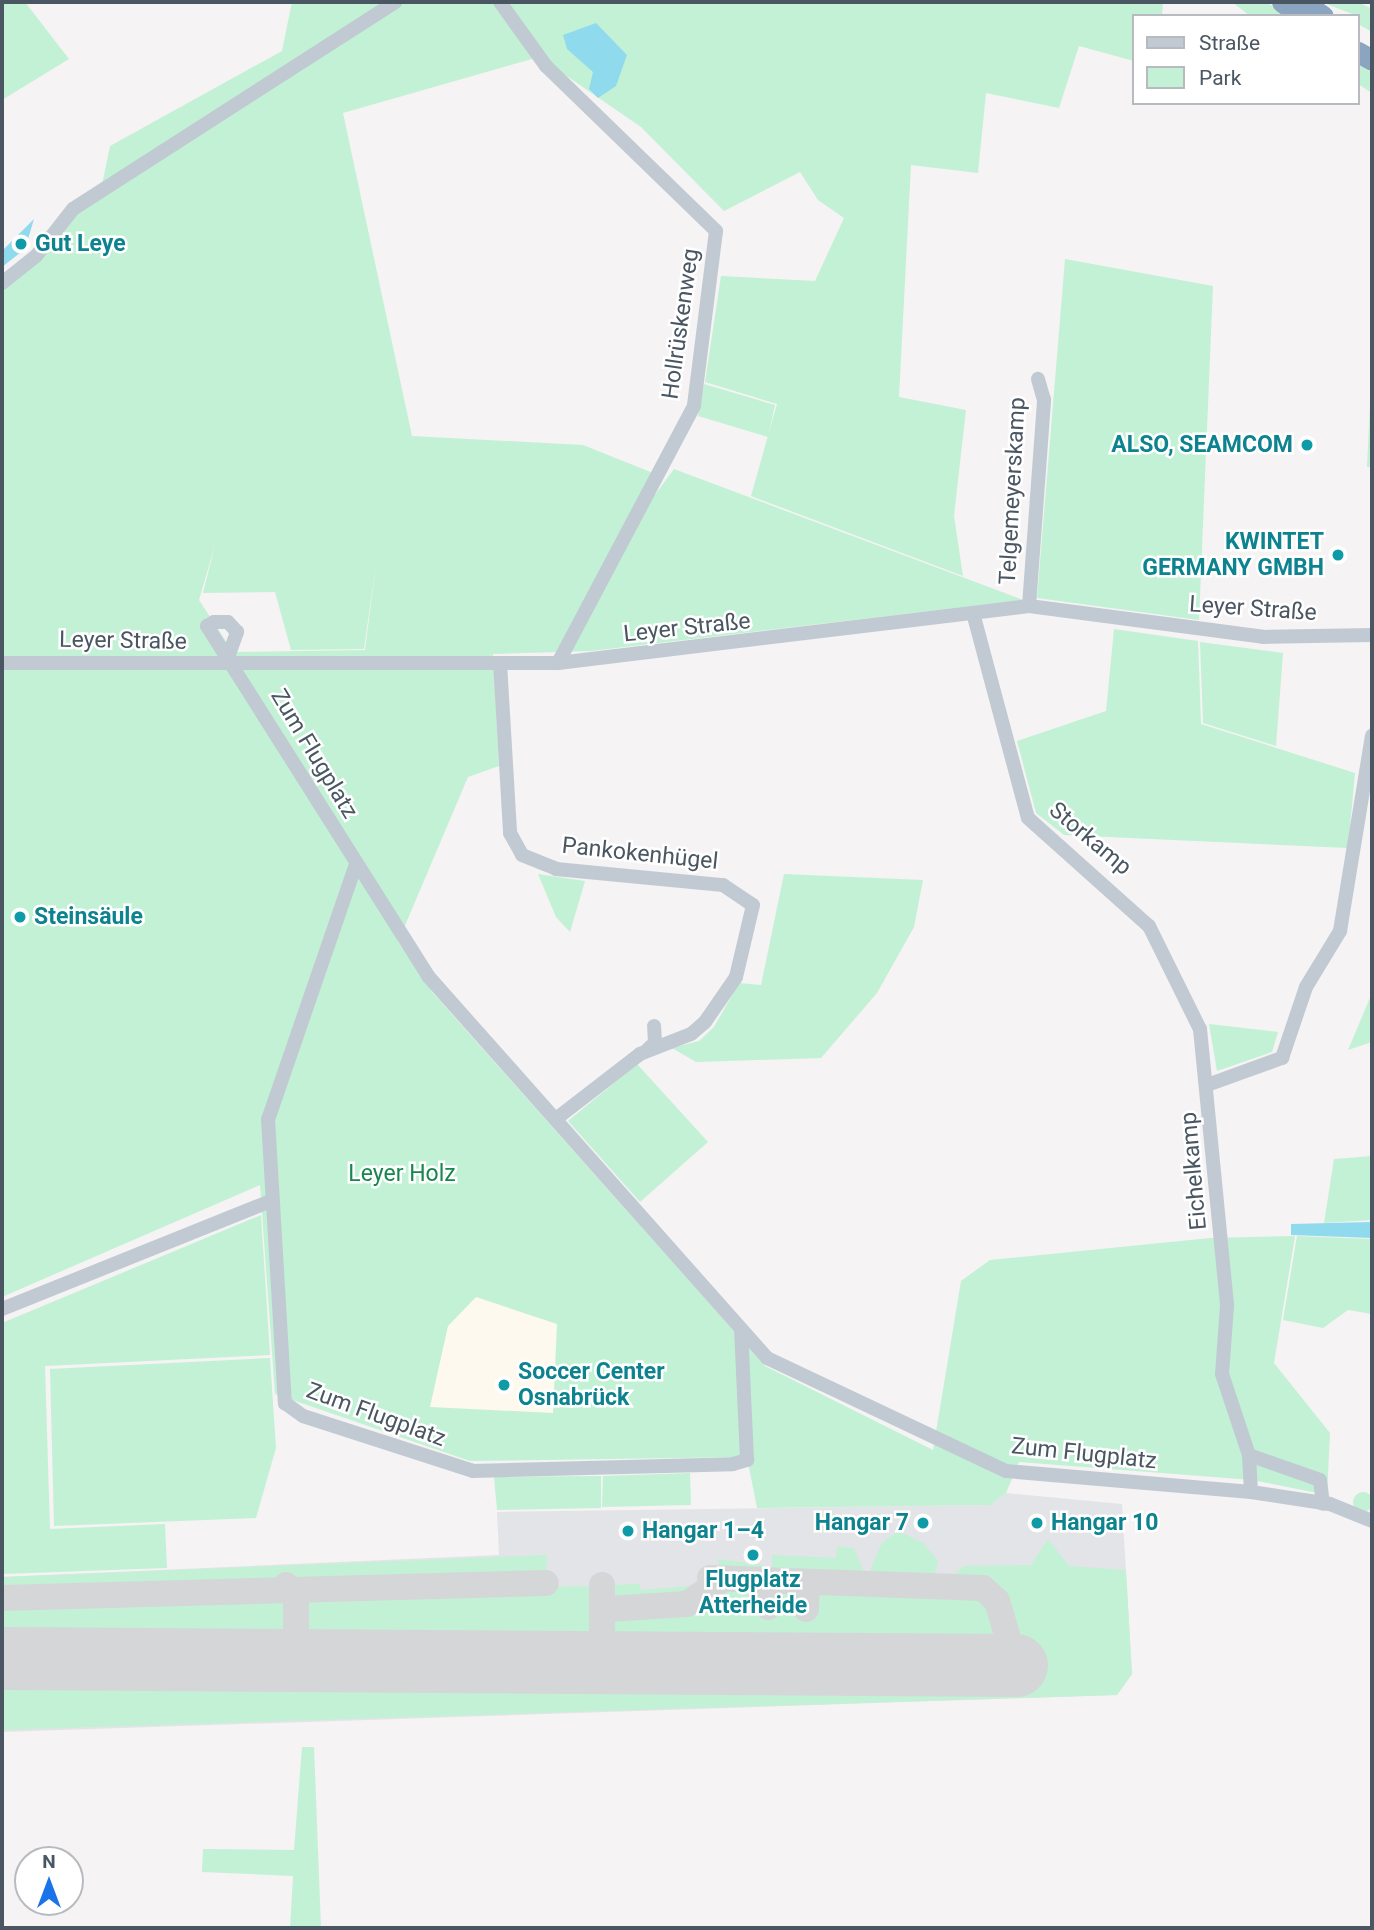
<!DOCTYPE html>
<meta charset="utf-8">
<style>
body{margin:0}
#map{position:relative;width:1374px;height:1930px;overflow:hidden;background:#f5f3f3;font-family:Roboto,sans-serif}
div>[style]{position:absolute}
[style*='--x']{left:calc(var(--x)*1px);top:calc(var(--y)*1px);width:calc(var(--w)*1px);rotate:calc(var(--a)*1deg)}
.commercial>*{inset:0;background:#fdf9ef}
.airport>*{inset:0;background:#e2e4e7}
.green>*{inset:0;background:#c3f1d5}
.round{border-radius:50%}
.water>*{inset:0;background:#90daee}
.taxiway>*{height:26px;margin:-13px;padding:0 13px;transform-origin:13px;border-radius:13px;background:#d5d6d8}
.runway>*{height:63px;margin:-31.5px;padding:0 31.5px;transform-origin:31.5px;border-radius:31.5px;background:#d5d6d8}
.minor>*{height:14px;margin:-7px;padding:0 7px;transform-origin:7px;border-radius:7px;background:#c1cad2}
.highway>*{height:21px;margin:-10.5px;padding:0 10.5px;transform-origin:10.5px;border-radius:10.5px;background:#8ba5c1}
.dots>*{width:19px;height:19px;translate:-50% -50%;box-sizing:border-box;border:4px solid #fff;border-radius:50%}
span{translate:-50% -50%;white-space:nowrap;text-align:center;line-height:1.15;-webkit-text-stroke:5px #fff;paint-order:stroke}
.culture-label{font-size:23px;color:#0d838f;font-weight:700}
.left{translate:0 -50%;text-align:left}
.right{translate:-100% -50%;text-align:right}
.street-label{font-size:23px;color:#4a5661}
.park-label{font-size:23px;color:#17864f}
.frame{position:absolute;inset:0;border:4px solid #4a5661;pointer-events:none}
.legend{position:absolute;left:1132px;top:14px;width:228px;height:91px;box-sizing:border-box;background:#fff;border:2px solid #b7bbc0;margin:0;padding:9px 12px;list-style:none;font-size:21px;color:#4a5661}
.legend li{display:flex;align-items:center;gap:14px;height:35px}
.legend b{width:35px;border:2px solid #b7bbc0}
.north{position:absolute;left:14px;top:1846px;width:70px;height:70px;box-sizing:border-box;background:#fff;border:2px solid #b7bbc0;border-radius:50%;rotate:0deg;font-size:19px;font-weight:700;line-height:28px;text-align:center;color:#4a5661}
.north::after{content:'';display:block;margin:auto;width:24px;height:32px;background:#1a73e8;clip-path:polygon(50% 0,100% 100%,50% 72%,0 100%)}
</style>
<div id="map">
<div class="commercial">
<div style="clip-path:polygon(476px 1297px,557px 1324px,553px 1413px,429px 1407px,448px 1326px)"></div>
</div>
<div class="airport">
<div style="clip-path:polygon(1006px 1493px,1122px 1504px,1132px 1674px,1117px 1695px,2px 1732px,2px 1577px,499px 1555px,497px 1512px,989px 1505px)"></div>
</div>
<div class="green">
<div style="clip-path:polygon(2px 2px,25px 2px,69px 59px,2px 100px)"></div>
<div style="clip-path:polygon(evenodd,292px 2px,1163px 2px,1162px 16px,1134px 16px,1134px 61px,1079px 46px,1059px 108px,986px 93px,978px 173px,911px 165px,899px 397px,966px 410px,954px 516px,963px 576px,751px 496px,777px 404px,705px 382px,721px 276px,815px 281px,844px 218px,818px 200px,800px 172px,724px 211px,641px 127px,539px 57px,343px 113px,412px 436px,583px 445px,653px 473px,612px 553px,674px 469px,1023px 600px,591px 651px,493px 654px,499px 766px,468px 777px,398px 942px,433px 993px,765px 1366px,933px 1450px,961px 1281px,990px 1260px,1210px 1238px,1295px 1236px,1274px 1363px,1330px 1433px,1327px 1495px,1252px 1480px,1019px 1462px,1006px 1493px,990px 1505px,757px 1508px,747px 1457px,470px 1461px,275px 1394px,260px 1185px,2px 1297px,2px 287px,101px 190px,110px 146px,282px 51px,292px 2px,215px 545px,203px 593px,275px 592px,291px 650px,364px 649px,377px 557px,365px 650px,233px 652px,199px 600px,215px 545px,292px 2px,476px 1297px,557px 1324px,553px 1413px,430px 1407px,448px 1326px,476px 1297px)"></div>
<div style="clip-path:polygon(1232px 2px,1267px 2px,1286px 16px,1250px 16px)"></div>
<div style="clip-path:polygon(1321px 2px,1358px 2px,1372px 9px,1372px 32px,1358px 24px,1358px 16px)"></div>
<div style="clip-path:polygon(1358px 64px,1372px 73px,1372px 93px,1358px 84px)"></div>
<div style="clip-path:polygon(1065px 259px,1213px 286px,1199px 620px,1037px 598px)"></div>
<div style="clip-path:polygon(704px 384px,775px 405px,768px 437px,698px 416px)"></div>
<div style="clip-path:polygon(1370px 405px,1372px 405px,1372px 467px,1367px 467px)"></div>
<div style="clip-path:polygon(1114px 629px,1198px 641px,1201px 724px,1355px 773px,1348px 848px,1064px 835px,1036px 813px,1017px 741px,1106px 711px)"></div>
<div style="clip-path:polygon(1200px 642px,1283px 653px,1276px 746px,1203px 723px)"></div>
<div style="clip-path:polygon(538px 874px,585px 881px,570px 932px,556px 917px)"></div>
<div style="clip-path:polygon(784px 874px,923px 880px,914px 927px,877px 993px,821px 1058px,696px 1062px,672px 1048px,699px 1041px,714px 1027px,739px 983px,761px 985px)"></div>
<div style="clip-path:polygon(1372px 993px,1372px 1042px,1348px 1050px)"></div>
<div style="clip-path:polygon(1209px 1024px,1278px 1032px,1272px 1052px,1217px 1071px)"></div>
<div style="clip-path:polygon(637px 1064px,708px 1142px,640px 1202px,568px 1121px)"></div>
<div style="clip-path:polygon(1372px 1156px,1372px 1220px,1324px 1223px,1334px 1159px)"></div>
<div style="clip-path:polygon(261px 1215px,270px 1355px,45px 1366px,50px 1529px,165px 1524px,167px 1568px,2px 1574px,2px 1323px)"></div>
<div style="clip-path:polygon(1297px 1236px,1372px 1239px,1372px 1314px,1348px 1310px,1323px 1328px,1283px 1320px)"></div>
<div style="clip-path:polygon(270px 1358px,276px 1448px,256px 1518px,54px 1526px,50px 1369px)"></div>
<div style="clip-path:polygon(690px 1473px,691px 1505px,602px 1507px,603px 1476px)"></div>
<div style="clip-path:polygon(601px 1476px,601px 1508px,497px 1510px,494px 1477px)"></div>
<div class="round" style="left:1353px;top:1492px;width:20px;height:20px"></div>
<div style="clip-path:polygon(898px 1531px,923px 1543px,938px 1561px,933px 1582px,883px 1581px,870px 1570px,882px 1543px)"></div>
<div style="clip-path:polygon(1048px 1539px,1069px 1566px,1126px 1570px,1132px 1674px,1117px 1695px,2px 1730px,2px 1672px,1035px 1679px,1037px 1647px,1016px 1636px,995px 1589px,954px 1582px,952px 1576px,964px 1566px,1031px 1565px)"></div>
<div style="clip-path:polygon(837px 1547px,854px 1548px,863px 1570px,856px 1576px,772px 1571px,772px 1555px,836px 1558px)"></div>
<div style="clip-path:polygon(547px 1555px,546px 1577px,297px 1578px,2px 1592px,2px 1577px)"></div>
<div style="clip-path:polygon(717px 1559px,764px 1565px,764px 1569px,723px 1573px)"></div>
<div style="clip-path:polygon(640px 1584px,640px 1590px,703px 1585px,677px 1602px,608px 1599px,608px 1585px)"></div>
<div style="clip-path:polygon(724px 1584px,897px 1597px,981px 1594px,993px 1604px,1008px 1645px,1004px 1650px,608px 1646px,614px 1615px,689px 1608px)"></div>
<div style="clip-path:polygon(595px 1586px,594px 1648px,302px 1642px,303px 1602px,320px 1590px)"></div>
<div style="clip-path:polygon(284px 1590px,292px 1609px,288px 1646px,2px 1645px,2px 1602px)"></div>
<div style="clip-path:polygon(302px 1747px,314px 1747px,321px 1928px,290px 1928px,293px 1876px,202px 1872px,203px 1849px,294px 1850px)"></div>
</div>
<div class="water">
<div style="clip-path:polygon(596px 23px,627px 55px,616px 86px,598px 98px,589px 89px,593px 72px,567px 49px,563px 35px)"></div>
<div style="clip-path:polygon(34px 219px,25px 249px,2px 267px,2px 251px)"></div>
<div style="clip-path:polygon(1372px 1222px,1372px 1238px,1291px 1235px,1291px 1224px)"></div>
</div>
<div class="taxiway">
<div style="--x:710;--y:1578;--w:273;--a:2.1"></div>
<div style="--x:983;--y:1588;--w:19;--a:43"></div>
<div style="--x:997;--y:1601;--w:67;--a:73.5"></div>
<div style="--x:602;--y:1585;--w:64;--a:90"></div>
<div style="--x:602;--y:1649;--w:23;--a:34"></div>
<div style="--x:2;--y:1598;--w:544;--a:-1.58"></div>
<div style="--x:768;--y:1607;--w:27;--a:-88"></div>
<div style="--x:806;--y:1609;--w:27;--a:-88"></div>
<div style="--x:602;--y:1614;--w:9;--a:-36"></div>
<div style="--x:609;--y:1609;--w:78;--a:-3.7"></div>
<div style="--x:687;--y:1604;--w:44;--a:-34.8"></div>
<div style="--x:281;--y:1660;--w:21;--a:-43"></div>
<div style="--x:296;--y:1646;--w:51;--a:-90"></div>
<div style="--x:296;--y:1595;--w:14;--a:-135"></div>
</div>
<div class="runway">
<div style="--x:2;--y:1658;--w:1014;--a:0.4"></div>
</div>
<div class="minor">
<div style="--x:500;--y:2;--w:79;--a:54.3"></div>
<div style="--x:546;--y:66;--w:237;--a:44.1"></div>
<div style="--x:716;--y:231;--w:176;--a:97.2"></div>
<div style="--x:694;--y:406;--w:291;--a:117.9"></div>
<div style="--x:2;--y:283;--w:43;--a:-38.5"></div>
<div style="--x:36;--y:256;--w:60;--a:-51.8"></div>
<div style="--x:73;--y:209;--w:383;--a:-32.7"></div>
<div style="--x:1029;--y:606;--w:207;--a:-85.8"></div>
<div style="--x:1044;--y:400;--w:22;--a:-106"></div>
<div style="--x:973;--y:613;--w:212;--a:75"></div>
<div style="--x:1028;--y:818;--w:162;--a:41.8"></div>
<div style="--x:1149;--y:926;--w:115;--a:63.7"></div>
<div style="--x:1200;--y:1029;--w:278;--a:84.4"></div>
<div style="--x:1227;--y:1306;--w:68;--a:94.2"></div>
<div style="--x:1222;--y:1374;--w:85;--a:71.6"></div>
<div style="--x:1249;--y:1455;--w:37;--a:87"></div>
<div style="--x:228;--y:657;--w:27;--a:-70"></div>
<div style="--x:237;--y:632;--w:13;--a:-132"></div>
<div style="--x:228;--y:622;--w:14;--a:180"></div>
<div style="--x:214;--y:622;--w:8;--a:150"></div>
<div style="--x:207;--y:626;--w:414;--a:57.7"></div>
<div style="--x:428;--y:976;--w:511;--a:48.41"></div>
<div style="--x:767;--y:1358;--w:264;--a:25.3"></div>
<div style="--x:1006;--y:1471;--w:246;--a:4.9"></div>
<div style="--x:1251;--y:1492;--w:80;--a:8.6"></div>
<div style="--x:1330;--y:1504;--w:45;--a:22"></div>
<div style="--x:2;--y:663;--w:556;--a:0"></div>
<div style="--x:558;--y:663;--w:474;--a:-6.9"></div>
<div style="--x:1029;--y:606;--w:236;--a:7.5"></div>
<div style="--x:1263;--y:637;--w:109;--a:-1.1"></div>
<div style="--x:500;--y:663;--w:170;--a:86.6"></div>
<div style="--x:510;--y:833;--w:25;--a:61"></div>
<div style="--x:522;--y:855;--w:37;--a:22"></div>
<div style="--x:556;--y:869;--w:168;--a:5.5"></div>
<div style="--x:723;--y:885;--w:36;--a:34"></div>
<div style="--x:753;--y:905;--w:74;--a:103.3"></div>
<div style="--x:736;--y:977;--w:55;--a:124.6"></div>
<div style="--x:705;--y:1022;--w:18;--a:139"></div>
<div style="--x:691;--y:1034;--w:55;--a:158.6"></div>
<div style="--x:640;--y:1054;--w:106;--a:142.3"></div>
<div style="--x:355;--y:867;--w:267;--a:109"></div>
<div style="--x:268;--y:1119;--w:285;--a:86.6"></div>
<div style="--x:285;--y:1403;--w:22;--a:36"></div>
<div style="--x:303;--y:1416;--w:179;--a:17.9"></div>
<div style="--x:473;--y:1471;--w:260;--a:-1.5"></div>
<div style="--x:733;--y:1464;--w:15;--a:-16"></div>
<div style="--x:747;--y:1460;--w:130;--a:-92.6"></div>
<div style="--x:648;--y:1049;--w:9;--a:-41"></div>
<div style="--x:655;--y:1043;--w:17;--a:-93"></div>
<div style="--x:1210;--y:1084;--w:77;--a:-19.9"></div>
<div style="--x:1282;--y:1058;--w:75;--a:-71.3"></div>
<div style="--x:1306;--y:987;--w:66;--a:-58.7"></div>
<div style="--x:1340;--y:931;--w:198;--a:-80.7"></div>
<div style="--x:2;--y:1309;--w:287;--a:-21.9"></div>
<div style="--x:1249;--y:1455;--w:75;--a:19.4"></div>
<div style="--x:1320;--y:1480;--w:24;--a:83"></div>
</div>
<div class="highway">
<div style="--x:1282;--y:2;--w:24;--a:35"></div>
<div style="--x:1303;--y:2;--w:24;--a:35"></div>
<div style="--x:1358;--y:52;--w:16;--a:30"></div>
</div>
<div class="dots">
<div style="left:21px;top:244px;background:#0f9aa8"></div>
<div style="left:1307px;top:445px;background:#0f9aa8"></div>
<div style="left:1338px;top:555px;background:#0f9aa8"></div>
<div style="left:20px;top:917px;background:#0f9aa8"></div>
<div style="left:504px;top:1385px;background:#0f9aa8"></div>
<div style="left:923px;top:1523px;background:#0f9aa8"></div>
<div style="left:1037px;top:1523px;background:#0f9aa8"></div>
<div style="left:628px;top:1531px;background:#0f9aa8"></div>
<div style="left:753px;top:1555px;background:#0f9aa8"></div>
</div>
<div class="culture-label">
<span class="left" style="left:35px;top:244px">Gut Leye</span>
<span class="right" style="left:1293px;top:445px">ALSO, SEAMCOM</span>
<span class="right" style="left:1324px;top:555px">KWINTET<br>GERMANY GMBH</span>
<span class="left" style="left:34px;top:917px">Steinsäule</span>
<span class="left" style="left:518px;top:1385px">Soccer Center<br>Osnabrück</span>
<span class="right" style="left:909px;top:1523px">Hangar 7</span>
<span class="left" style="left:1051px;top:1523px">Hangar 10</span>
<span class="left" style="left:642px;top:1531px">Hangar 1–4</span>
<span style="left:753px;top:1593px">Flugplatz<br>Atterheide</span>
</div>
<div class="street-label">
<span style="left:681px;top:324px;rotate:-82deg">Hollrüskenweg</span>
<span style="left:1013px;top:491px;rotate:-87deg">Telgemeyerskamp</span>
<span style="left:1253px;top:609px;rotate:4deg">Leyer Straße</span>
<span style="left:687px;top:628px;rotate:-6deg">Leyer Straße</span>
<span style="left:123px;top:641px;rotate:1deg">Leyer Straße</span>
<span style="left:314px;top:754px;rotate:59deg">Zum Flugplatz</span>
<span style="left:1090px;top:839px;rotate:40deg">Storkamp</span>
<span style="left:640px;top:854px;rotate:6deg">Pankokenhügel</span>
<span style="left:1194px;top:1171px;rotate:-95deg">Eichelkamp</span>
<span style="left:376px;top:1415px;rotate:20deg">Zum Flugplatz</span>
<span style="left:1084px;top:1454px;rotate:6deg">Zum Flugplatz</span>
</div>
<div class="park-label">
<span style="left:402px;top:1174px">Leyer Holz</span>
</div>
<div class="frame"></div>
<ul class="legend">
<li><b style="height:9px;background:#c1cad2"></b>Straße</li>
<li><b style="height:19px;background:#c3f1d5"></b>Park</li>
</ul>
<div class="north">N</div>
</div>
